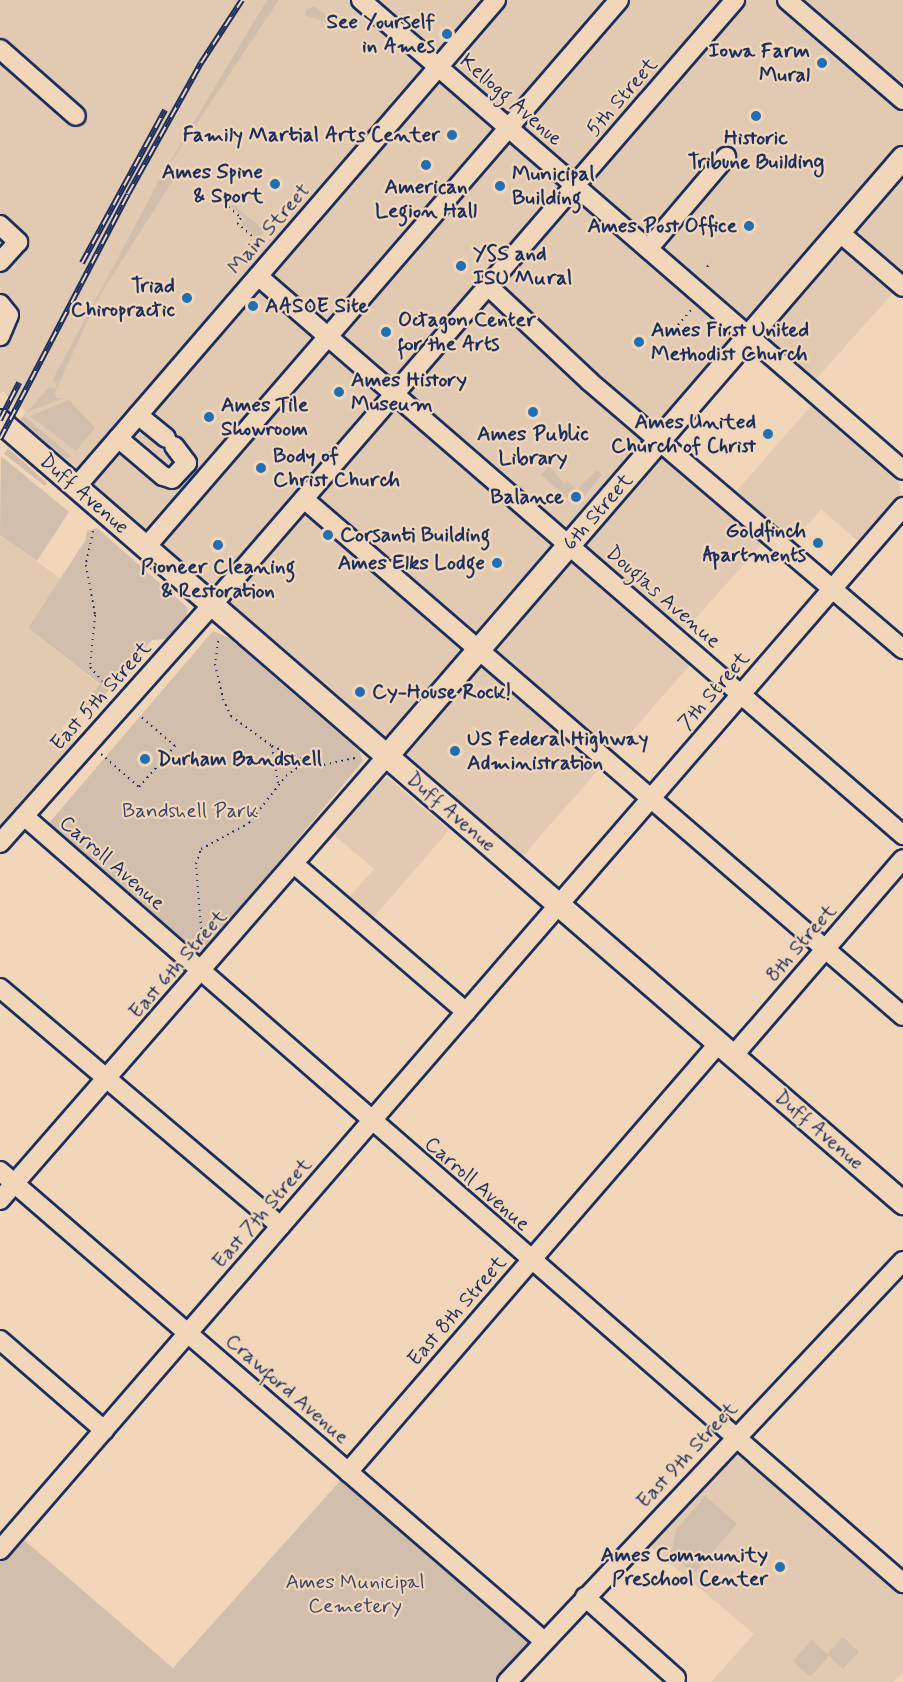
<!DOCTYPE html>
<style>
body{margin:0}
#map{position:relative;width:903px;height:1682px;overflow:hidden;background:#f2d6b9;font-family:Mynerve,sans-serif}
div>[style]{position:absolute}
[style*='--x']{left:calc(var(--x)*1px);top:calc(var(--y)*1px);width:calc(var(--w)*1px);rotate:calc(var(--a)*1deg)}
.built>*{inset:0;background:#e2cab2}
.green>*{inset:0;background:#d2beac}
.path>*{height:2px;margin-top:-1px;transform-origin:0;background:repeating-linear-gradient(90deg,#1b2f5e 0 1.5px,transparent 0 6px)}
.roads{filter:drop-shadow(2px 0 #1b2f5e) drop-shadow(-2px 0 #1b2f5e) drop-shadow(0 2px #1b2f5e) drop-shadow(0 -2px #1b2f5e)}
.minor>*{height:18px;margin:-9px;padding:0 9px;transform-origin:9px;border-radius:9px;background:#f2d6b9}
.major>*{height:22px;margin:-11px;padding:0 11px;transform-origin:11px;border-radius:11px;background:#f2d6b9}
.rail>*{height:6px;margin-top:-3px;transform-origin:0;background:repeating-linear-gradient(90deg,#f2d6b9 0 11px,#1b2f5e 0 22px);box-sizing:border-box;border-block:2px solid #1b2f5e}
.dots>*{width:16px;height:16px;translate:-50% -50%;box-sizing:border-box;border:3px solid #f2d6b9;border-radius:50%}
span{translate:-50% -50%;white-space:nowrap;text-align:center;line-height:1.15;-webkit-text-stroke:4.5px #f2d6b9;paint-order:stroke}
.poi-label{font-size:21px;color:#1b2f5e;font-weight:700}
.right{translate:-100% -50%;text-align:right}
.left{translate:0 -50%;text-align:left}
.street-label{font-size:21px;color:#1b2f5e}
.park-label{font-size:21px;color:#36446a}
</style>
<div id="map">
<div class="built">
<div style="clip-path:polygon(0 0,903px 0,903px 287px,900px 285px,800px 397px,754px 358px,746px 359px,671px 443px,732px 496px,811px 406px,899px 483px,901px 495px,860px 543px,821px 509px,787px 549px,770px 535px,671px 646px,691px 664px,523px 856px,20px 420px,26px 412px,2px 391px,0 394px)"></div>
<div style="clip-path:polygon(0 535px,61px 579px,28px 628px,100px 685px,62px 728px,74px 740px,71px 750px,0 829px)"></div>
<div style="clip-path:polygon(388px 778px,449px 830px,368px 924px,344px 903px,374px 869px,334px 835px,381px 780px)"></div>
<div style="clip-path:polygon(732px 1434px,903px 1583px,903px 1672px,894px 1682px,711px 1682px,754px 1634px,640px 1538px)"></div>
</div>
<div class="green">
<div style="clip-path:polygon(267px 0,279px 0,164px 173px,175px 177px,97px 300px,55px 392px,56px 398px,64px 398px,27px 412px,49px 387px,55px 389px,57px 384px,52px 381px,162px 175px)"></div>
<div style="clip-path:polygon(314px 6px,329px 17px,328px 23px,305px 15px,306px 10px)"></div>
<div style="clip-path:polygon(233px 204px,265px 231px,258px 239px,241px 224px,245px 219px,231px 207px)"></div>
<div style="clip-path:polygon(69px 400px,95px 428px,76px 451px,30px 416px)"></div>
<div style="clip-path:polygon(24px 416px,72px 457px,66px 458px,20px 420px)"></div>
<div style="clip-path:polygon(8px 448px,47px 483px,45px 486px,4px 454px)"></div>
<div style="clip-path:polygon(1px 456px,69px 512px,37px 561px,0 535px)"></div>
<div style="clip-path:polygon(549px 466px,564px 484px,567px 481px,577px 489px,597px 470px,602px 475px,576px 506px,541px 475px)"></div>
<div style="clip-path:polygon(97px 528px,188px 608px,186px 617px,167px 639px,152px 640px,88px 714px,81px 707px,100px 684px,28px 628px,85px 541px,87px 531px)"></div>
<div style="clip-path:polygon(213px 631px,229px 638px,359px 751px,363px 761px,208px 946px,198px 953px,49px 823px)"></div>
<div style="clip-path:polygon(348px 1472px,544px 1641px,507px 1682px,0 1682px,0 1550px,16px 1533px,173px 1668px)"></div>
<div style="clip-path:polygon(705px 1496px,737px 1524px,694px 1574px,671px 1553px,676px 1530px)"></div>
<div style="clip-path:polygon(843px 1637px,859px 1652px,843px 1669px,829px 1656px,810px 1677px,793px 1661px,812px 1640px,827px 1654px)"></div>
</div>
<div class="path">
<div style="--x:224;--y:203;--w:23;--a:41"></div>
<div style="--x:241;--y:218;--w:6;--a:129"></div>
<div style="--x:237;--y:223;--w:29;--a:41"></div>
<div style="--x:707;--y:267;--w:6;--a:-51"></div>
<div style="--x:678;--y:325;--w:21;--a:-49"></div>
<div style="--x:93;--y:531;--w:35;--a:102"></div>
<div style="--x:86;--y:565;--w:51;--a:79.8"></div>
<div style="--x:95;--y:615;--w:52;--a:95.5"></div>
<div style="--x:90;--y:667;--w:29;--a:49"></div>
<div style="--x:218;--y:641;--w:23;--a:97"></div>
<div style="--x:215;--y:664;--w:36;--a:77"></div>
<div style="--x:223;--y:699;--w:19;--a:65"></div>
<div style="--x:231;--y:716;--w:51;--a:36.2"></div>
<div style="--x:272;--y:746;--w:38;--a:81"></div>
<div style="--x:272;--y:746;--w:50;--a:23.5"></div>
<div style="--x:318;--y:766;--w:38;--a:-12"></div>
<div style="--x:101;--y:754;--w:50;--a:41"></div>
<div style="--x:139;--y:787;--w:55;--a:-48.7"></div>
<div style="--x:175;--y:746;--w:48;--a:-139.3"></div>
<div style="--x:202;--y:941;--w:77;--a:-94.5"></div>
<div style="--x:196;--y:864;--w:16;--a:-72"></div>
<div style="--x:201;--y:849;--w:55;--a:-28.4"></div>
<div style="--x:249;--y:823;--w:60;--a:-51.8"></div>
<div style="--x:286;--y:776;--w:26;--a:-36"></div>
</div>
<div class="roads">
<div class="minor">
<div style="--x:361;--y:0;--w:717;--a:40.93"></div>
<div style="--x:787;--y:0;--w:153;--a:40.8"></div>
<div style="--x:0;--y:49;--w:101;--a:41.4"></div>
<div style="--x:0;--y:225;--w:25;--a:43"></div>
<div style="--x:18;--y:242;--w:27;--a:132"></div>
<div style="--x:839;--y:232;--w:84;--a:40.7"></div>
<div style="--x:648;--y:249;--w:121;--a:-49.7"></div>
<div style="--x:258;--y:276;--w:854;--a:40.91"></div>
<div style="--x:488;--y:286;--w:139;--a:43.2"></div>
<div style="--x:589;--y:381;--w:413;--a:40.5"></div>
<div style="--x:0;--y:304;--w:14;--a:51"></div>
<div style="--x:9;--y:315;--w:23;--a:113"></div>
<div style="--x:138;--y:415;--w:36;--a:39"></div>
<div style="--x:118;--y:438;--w:59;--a:40.2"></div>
<div style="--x:163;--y:476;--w:9;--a:18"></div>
<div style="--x:172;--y:479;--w:22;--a:-47"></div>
<div style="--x:187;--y:463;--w:21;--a:-127"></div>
<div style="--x:76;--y:487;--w:643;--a:-49.22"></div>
<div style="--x:304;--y:499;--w:791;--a:40.8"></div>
<div style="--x:146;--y:547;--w:723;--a:-49.15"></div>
<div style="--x:24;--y:816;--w:1167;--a:41.11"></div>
<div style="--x:0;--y:843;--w:319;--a:-48.3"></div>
<div style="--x:212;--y:605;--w:800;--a:-49.16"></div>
<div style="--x:294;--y:864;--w:227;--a:40.7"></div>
<div style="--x:0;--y:988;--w:368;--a:40.3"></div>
<div style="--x:733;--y:1056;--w:260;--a:-49.2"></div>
<div style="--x:0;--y:1171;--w:719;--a:40.83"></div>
<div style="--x:0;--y:1200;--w:589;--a:-48.92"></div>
<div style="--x:0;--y:1340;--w:138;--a:40.9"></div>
<div style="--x:348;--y:1472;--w:567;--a:-49.15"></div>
<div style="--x:0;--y:1550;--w:1380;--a:-49.11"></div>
<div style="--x:585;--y:1597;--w:122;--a:41.7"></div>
<div style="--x:507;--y:1682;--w:578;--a:-46.75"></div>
</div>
<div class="major">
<div style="--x:0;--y:421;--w:1195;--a:40.89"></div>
<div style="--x:387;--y:756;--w:790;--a:-49.21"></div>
</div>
</div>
<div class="rail">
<div style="--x:82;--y:263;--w:174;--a:-61.5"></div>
<div style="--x:0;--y:420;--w:42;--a:-62.8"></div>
<div style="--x:0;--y:439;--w:276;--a:-62.4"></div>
<div style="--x:128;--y:194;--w:150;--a:-60.9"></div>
<div style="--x:201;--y:63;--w:75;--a:-56.9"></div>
</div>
<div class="dots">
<div style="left:447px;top:34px;background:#1f6fb2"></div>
<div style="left:822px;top:63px;background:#1f6fb2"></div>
<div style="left:756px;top:116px;background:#1f6fb2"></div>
<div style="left:452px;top:135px;background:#1f6fb2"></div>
<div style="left:426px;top:165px;background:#1f6fb2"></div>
<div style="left:275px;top:184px;background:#1f6fb2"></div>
<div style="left:500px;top:186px;background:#1f6fb2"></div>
<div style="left:749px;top:226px;background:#1f6fb2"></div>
<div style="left:461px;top:266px;background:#1f6fb2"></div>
<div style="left:187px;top:298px;background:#1f6fb2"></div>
<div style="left:253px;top:306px;background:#1f6fb2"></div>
<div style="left:386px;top:332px;background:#1f6fb2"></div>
<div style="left:639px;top:342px;background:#1f6fb2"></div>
<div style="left:339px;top:392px;background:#1f6fb2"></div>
<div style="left:533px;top:412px;background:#1f6fb2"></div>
<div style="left:209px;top:417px;background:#1f6fb2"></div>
<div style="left:768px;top:434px;background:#1f6fb2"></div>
<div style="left:261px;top:468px;background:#1f6fb2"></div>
<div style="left:576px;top:497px;background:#1f6fb2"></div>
<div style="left:328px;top:535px;background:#1f6fb2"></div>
<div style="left:818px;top:543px;background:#1f6fb2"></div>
<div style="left:218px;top:545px;background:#1f6fb2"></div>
<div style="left:497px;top:563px;background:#1f6fb2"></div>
<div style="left:360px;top:692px;background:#1f6fb2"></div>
<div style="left:455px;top:751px;background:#1f6fb2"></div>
<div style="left:145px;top:759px;background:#1f6fb2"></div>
<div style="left:780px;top:1567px;background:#1f6fb2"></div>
</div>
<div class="poi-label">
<span class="right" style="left:435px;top:34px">See Yourself<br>in Ames</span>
<span class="right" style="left:810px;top:63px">Iowa Farm<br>Mural</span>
<span class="right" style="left:440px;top:135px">Family Martial Arts Center</span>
<span style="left:756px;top:150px">Historic<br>Tribune Building</span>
<span class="right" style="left:263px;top:184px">Ames Spine<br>&amp; Sport</span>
<span class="left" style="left:512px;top:186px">Municipal<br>Building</span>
<span style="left:426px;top:199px">American<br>Legion Hall</span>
<span class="right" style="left:737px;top:226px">Ames Post Office</span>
<span class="left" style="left:473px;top:266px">YSS and<br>ISU Mural</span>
<span class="right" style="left:175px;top:298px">Triad<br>Chiropractic</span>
<span class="left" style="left:265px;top:306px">AASOE Site</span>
<span class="left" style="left:398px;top:332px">Octagon Center<br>for the Arts</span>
<span class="left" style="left:651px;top:342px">Ames First United<br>Methodist Church</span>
<span class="left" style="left:351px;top:392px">Ames History<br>Museum</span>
<span class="left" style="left:221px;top:417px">Ames Tile<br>Showroom</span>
<span class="right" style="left:756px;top:434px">Ames United<br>Church of Christ</span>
<span style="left:533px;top:446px">Ames Public<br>Library</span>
<span class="left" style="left:273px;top:468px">Body of<br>Christ Church</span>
<span class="right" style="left:564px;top:497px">Balance</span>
<span class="right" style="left:806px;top:543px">Goldfinch<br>Apartments</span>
<span class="left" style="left:340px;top:535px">Corsanti Building</span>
<span class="right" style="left:485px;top:563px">Ames Elks Lodge</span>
<span style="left:218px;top:579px">Pioneer Cleaning<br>&amp; Restoration</span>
<span class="left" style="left:372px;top:692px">Cy-House Rock!</span>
<span class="left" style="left:467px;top:751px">US Federal Highway<br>Administration</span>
<span class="left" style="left:157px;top:759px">Durham Bandshell</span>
<span class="right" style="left:768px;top:1567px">Ames Community<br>Preschool Center</span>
</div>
<div class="street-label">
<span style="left:622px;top:97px;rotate:-49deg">5th Street</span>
<span style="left:511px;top:100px;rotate:41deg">Kellogg Avenue</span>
<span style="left:269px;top:229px;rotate:-49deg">Main Street</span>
<span style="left:84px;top:494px;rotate:41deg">Duff Avenue</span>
<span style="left:598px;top:512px;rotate:-49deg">6th Street</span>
<span style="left:663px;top:597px;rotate:41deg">Douglas Avenue</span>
<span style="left:714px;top:691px;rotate:-49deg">7th Street</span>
<span style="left:101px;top:696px;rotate:-48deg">East 5th Street</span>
<span style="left:451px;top:812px;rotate:41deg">Duff Avenue</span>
<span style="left:112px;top:863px;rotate:41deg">Carroll Avenue</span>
<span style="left:801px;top:943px;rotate:-49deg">8th Street</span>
<span style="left:178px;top:964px;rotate:-49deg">East 6th Street</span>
<span style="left:819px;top:1130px;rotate:41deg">Duff Avenue</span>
<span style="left:477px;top:1184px;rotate:41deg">Carroll Avenue</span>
<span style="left:262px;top:1213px;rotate:-49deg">East 7th Street</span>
<span style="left:457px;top:1311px;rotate:-49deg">East 8th Street</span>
<span style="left:287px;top:1389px;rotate:41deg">Crawford Avenue</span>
<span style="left:687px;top:1455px;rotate:-47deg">East 9th Street</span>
</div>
<div class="park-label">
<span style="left:190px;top:811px">Bandshell Park</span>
<span style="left:355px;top:1594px">Ames Municipal<br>Cemetery</span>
</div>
</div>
